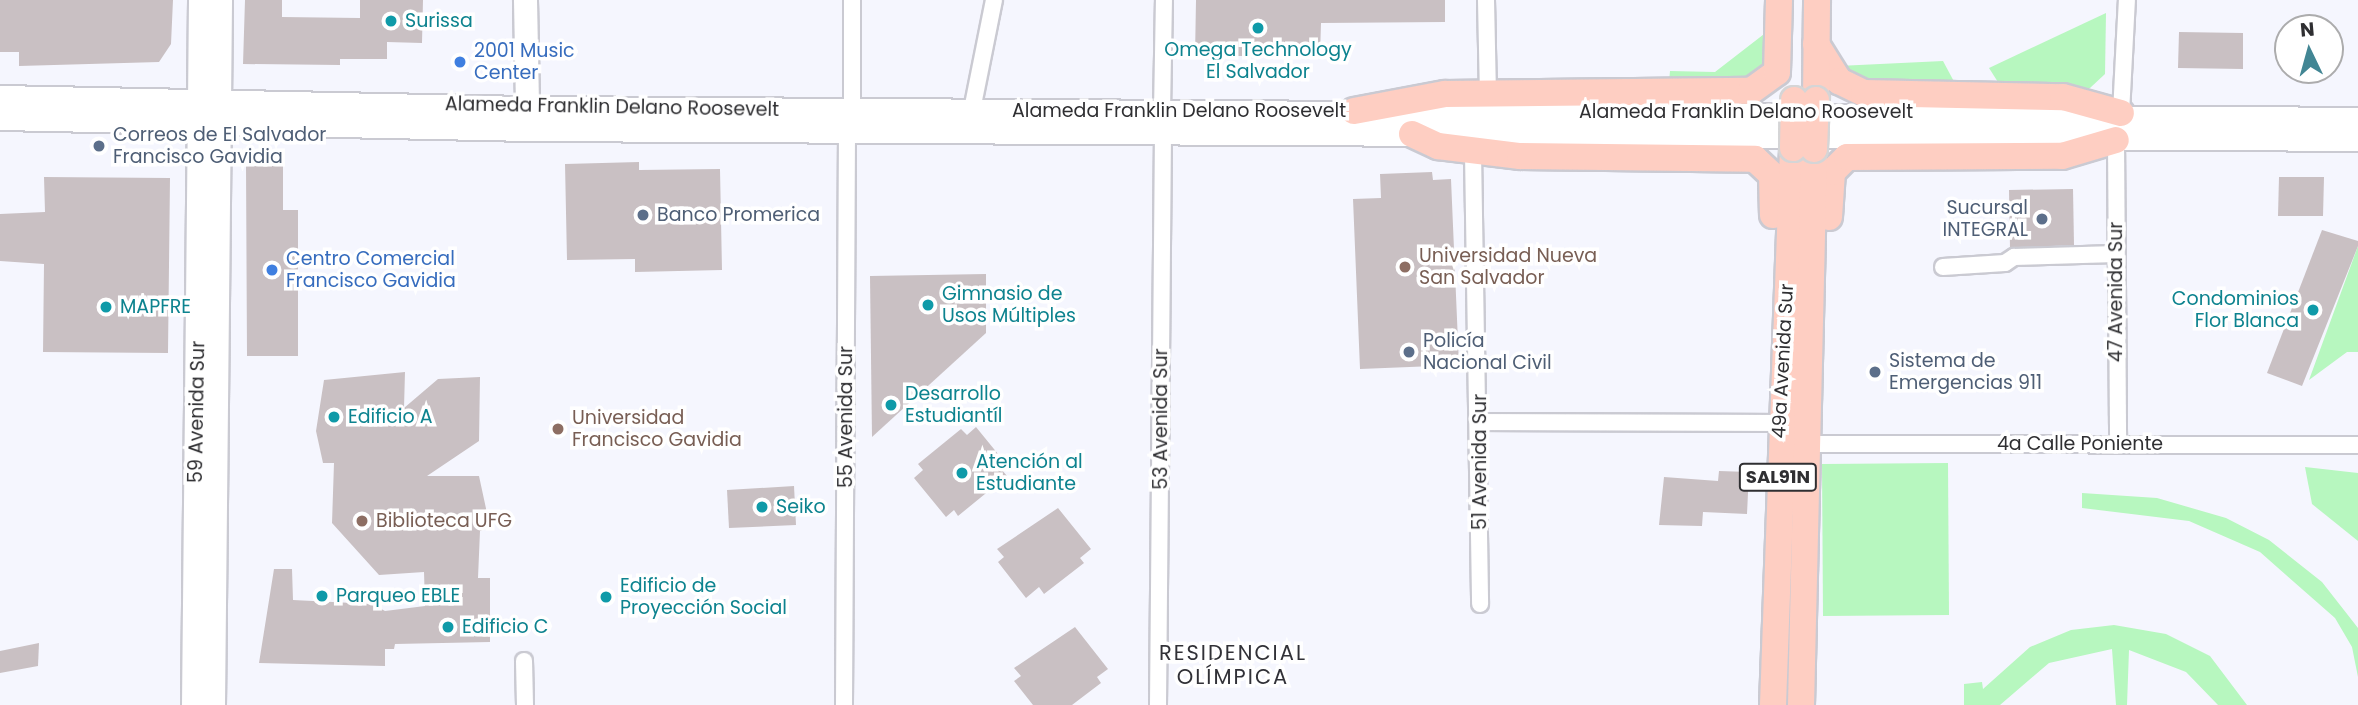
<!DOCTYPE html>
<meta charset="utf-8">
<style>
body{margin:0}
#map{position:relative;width:2358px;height:705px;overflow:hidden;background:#f5f6fe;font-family:Poppins,sans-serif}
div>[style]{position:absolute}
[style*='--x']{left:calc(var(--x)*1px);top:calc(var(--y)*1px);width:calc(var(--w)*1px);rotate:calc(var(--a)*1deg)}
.green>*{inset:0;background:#b7f7bf}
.building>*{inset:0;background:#c9c0c3}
.roads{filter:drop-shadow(2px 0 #cacad2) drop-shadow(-2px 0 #cacad2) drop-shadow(0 2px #cacad2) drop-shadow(0 -2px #cacad2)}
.street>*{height:16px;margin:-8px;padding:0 8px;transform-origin:8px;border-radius:8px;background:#fff}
.secondary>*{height:23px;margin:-11.5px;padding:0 11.5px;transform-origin:11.5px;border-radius:11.5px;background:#fff}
.primary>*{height:26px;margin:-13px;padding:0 13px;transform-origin:13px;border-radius:13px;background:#fecec2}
.bridges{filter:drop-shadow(2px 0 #d5d5d6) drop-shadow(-2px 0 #d5d5d6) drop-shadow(0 2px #d5d5d6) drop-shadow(0 -2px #d5d5d6)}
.primary-bridge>*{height:26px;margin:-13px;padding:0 13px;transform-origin:13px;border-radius:13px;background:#fecec2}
.dots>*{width:19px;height:19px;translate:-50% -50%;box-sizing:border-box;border:4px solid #fff;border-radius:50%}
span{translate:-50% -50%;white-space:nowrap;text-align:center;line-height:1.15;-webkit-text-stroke:7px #fff;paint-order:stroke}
.shield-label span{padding:2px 5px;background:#fff;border:2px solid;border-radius:5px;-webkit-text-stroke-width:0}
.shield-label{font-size:18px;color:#2f2f32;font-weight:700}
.culture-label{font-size:19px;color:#0d838f}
.left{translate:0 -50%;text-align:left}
.right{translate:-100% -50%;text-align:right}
.shop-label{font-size:19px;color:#366cbe}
.street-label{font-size:19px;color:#2f2f32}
.service-label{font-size:19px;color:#4e5e75}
.education-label{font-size:19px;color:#785e54}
.neighbourhood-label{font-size:21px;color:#313137;letter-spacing:2px}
.north{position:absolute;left:2274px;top:14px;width:70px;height:70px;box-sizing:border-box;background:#fff;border:2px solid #acacad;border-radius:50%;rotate:355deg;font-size:19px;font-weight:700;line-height:28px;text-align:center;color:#2f2f32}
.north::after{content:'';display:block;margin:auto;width:24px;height:32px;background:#428694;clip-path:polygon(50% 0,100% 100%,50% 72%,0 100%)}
</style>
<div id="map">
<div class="green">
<div style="clip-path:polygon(2106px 13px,2105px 74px,2090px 88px,2003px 90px,1989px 68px)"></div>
<div style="clip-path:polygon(1768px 31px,1768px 63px,1749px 80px,1669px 82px,1670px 71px,1715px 72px)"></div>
<div style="clip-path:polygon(1943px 61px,1958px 89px,1863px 86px,1838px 66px)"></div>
<div style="clip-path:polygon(2358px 246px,2358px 352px,2347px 352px,2309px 380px)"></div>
<div style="clip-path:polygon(1948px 463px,1949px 615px,1823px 616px,1822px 464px)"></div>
<div style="clip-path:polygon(2305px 467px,2358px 473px,2358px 541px,2312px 504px)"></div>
<div style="clip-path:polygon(2082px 493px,2157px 498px,2226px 518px,2269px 540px,2322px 582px,2358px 628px,2358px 677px,2352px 647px,2335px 618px,2260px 552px,2189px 521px,2082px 508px)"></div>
<div style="clip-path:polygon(2114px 625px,2166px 634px,2210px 656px,2247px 705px,2218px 705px,2186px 672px,2129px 650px,2127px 705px,2116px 705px,2112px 649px,2049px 663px,2000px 705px,1964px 705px,1964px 684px,1982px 682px,1983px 689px,2030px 647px,2071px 630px)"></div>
</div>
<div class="building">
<div style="clip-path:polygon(0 0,173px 0,171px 44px,159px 62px,19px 66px,19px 52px,0 52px)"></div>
<div style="clip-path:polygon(245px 0,282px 0,282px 17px,360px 18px,360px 0,423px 0,422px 43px,387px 42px,387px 59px,340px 59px,340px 65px,243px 64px)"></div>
<div style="clip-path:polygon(1196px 0,1445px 0,1445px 22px,1321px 23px,1320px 56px,1195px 56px)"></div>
<div style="clip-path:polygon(2179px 32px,2243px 33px,2243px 69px,2178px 68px)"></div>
<div style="clip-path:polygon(639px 162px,639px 170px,720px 169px,722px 270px,635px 272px,635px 259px,567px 260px,565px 164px)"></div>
<div style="clip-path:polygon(246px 166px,283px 166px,283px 210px,298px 210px,298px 356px,247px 356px)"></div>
<div style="clip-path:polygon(1432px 172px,1433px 180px,1451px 179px,1459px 365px,1360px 369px,1353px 199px,1381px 198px,1380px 174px)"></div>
<div style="clip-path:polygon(44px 177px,170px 178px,168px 353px,43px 352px,44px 264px,0 261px,0 214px,45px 212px)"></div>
<div style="clip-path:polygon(2279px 177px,2324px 177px,2323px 216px,2278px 216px)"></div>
<div style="clip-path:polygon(2073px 189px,2074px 245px,2010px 248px,2009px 190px)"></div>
<div style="clip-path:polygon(2322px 230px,2358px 241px,2358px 246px,2302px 386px,2267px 373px)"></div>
<div style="clip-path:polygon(986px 274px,986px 333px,872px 437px,870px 276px)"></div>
<div style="clip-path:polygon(405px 372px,404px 408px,438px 379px,480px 377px,479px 441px,427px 476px,479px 476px,490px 527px,480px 531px,478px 578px,490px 578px,490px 642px,395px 644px,394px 649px,385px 649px,385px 666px,259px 663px,274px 569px,292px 569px,293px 600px,372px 604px,385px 611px,425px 606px,424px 572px,379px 575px,332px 523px,334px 463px,323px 463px,316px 431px,324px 380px)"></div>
<div style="clip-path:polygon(976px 427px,1007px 465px,1002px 470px,1007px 476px,958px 516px,954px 510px,946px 517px,914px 478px,923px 470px,918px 464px,961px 429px,967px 435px)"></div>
<div style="clip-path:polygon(1719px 471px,1749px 472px,1747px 514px,1703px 512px,1702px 526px,1659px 525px,1664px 477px,1718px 481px)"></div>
<div style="clip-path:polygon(794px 486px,796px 525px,729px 528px,727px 490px)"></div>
<div style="clip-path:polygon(1058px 508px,1091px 549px,1080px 558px,1084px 563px,1044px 594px,1039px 587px,1026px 598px,998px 562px,1004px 557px,997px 549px)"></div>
<div style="clip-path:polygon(1075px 627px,1108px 669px,1097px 677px,1101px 683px,1072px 705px,1033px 705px,1014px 681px,1021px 676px,1014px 668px)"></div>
<div style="clip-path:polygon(39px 643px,38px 666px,0 673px,0 651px)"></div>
</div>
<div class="roads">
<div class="street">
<div style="--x:1486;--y:0;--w:93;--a:88.8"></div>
<div style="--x:852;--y:110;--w:110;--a:-90"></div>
<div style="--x:972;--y:110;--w:112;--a:-78.7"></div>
<div style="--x:1162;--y:112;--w:112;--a:-89"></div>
<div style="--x:2121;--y:113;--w:113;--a:-87"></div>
<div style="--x:2116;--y:140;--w:304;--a:89.6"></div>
<div style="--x:1473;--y:152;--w:452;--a:89.1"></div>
<div style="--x:1943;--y:267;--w:62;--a:-3.7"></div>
<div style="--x:2005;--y:263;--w:11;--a:-34"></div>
<div style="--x:2014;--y:257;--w:102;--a:-1.7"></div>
<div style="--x:1481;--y:422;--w:298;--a:0.2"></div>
<div style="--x:1802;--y:444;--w:556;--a:0.1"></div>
<div style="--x:524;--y:661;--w:44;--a:88.7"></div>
<div style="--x:844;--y:705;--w:576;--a:-89.7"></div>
<div style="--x:1158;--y:705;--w:573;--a:-89.5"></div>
</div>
<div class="secondary">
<div style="--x:525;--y:0;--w:108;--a:88.9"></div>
<div style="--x:0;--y:97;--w:527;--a:1.2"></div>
<div style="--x:527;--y:108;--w:1831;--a:0.34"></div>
<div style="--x:0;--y:118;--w:530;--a:1.19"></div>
<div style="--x:530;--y:129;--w:1828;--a:0.31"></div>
<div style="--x:193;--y:705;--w:705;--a:-89.43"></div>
<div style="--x:213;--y:705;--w:705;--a:-89.43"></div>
</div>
<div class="primary">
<div style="--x:1816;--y:44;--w:44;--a:58.1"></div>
<div style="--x:1839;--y:81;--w:28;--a:26"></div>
<div style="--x:1864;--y:93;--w:199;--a:1.2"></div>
<div style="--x:2063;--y:97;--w:60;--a:15.4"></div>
<div style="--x:1816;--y:100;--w:100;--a:-89.4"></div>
<div style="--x:1354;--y:111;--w:93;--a:-10.6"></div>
<div style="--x:1445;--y:94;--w:306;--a:-0.6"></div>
<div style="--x:1751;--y:91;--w:32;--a:-36"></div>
<div style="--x:1777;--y:72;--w:72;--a:-88.4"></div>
<div style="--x:1412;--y:134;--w:29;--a:25"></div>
<div style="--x:1438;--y:146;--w:83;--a:7"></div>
<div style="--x:1520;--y:156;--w:235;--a:0.7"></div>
<div style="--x:1755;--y:159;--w:23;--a:43"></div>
<div style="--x:1772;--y:175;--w:40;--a:88.6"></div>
<div style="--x:1829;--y:217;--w:45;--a:-86.2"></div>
<div style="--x:1832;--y:172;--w:21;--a:-45"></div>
<div style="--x:1847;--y:157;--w:215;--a:-0.3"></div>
<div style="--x:2062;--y:156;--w:56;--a:-16.5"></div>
<div style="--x:1773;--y:705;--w:557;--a:-87.94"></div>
<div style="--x:1801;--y:705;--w:556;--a:-88.66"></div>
</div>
</div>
<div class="bridges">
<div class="primary-bridge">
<div style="--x:1793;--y:148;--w:48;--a:-88.8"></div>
<div style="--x:1814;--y:149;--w:49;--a:-87.7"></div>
</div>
</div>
<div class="dots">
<div style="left:391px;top:21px;background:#0f9aa8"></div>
<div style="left:1258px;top:28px;background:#0f9aa8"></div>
<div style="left:460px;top:62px;background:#3f7fe0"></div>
<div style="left:99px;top:146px;background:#5c6f8a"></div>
<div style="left:643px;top:215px;background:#5c6f8a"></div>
<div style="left:2042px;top:219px;background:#5c6f8a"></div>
<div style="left:1405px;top:267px;background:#8d6e63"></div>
<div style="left:272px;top:270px;background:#3f7fe0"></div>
<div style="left:928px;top:305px;background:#0f9aa8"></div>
<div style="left:106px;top:307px;background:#0f9aa8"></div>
<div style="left:2313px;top:310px;background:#0f9aa8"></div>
<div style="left:1409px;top:352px;background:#5c6f8a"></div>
<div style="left:1875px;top:372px;background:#5c6f8a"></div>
<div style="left:891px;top:405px;background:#0f9aa8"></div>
<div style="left:334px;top:417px;background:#0f9aa8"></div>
<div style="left:558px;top:429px;background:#8d6e63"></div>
<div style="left:962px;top:473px;background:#0f9aa8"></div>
<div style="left:762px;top:507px;background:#0f9aa8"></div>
<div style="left:362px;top:521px;background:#8d6e63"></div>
<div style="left:322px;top:596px;background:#0f9aa8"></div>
<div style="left:606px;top:597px;background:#0f9aa8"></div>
<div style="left:448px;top:627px;background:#0f9aa8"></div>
</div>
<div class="shield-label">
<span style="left:1778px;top:477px">SAL91N</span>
</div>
<div class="culture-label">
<span class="left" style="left:405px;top:21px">Surissa</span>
<span style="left:1258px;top:61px">Omega Technology<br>El Salvador</span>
<span class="left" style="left:942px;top:305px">Gimnasio de<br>Usos Múltiples</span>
<span class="right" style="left:2299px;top:310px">Condominios<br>Flor Blanca</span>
<span class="left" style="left:120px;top:307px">MAPFRE</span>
<span class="left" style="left:905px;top:405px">Desarrollo<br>Estudiantíl</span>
<span class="left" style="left:348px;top:417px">Edificio A</span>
<span class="left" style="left:976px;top:473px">Atención al<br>Estudiante</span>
<span class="left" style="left:776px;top:507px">Seiko</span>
<span class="left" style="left:620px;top:597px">Edificio de<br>Proyección Social</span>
<span class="left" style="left:336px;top:596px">Parqueo EBLE</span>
<span class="left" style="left:462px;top:627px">Edificio C</span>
</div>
<div class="shop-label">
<span class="left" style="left:474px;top:62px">2001 Music<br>Center</span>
<span class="left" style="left:286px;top:270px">Centro Comercial<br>Francisco Gavidia</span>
</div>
<div class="street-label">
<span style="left:612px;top:107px;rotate:1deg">Alameda Franklin Delano Roosevelt</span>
<span style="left:1179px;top:111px">Alameda Franklin Delano Roosevelt</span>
<span style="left:1746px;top:112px">Alameda Franklin Delano Roosevelt</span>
<span style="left:2116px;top:292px;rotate:-90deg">47 Avenida Sur</span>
<span style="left:1783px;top:361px;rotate:-87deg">49a Avenida Sur</span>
<span style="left:197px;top:412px;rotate:-89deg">59 Avenida Sur</span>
<span style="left:846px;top:417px;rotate:-90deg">55 Avenida Sur</span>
<span style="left:1161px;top:419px;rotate:-90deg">53 Avenida Sur</span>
<span style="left:2080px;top:444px">4a Calle Poniente</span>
<span style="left:1480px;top:462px;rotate:-90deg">51 Avenida Sur</span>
</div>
<div class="service-label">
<span class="left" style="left:113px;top:146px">Correos de El Salvador<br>Francisco Gavidia</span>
<span class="right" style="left:2028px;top:219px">Sucursal<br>INTEGRAL</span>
<span class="left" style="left:657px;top:215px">Banco Promerica</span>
<span class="left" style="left:1423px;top:352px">Policía<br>Nacional Civil</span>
<span class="left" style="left:1889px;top:372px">Sistema de<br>Emergencias 911</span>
</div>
<div class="education-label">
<span class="left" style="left:1419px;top:267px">Universidad Nueva<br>San Salvador</span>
<span class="left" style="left:572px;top:429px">Universidad<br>Francisco Gavidia</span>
<span class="left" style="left:376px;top:521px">Biblioteca UFG</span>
</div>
<div class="neighbourhood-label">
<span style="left:1233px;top:665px">RESIDENCIAL<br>OLÍMPICA</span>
</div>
<div class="north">N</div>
</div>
